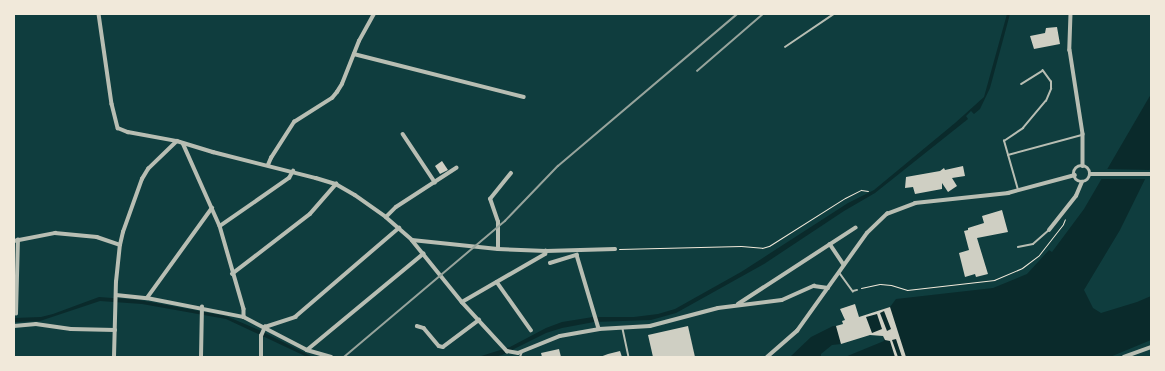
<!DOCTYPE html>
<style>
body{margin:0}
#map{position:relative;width:1165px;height:371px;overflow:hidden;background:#0f3d3e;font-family:Bitter,serif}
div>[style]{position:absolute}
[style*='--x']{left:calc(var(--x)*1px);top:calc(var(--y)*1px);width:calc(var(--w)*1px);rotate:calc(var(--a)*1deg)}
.water>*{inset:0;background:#0a2a2b}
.pier>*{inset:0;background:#0f3d3e}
.building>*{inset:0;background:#cfcfc3}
.path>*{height:1px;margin:-0.5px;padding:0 0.5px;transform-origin:0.5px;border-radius:0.5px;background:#f1e9da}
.service>*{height:1.5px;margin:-0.75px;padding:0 0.75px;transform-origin:0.75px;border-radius:0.75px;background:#b8beb3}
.minor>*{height:3.5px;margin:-1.75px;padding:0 1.75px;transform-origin:1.75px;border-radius:1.75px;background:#b8beb3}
.minor>.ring{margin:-1.75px;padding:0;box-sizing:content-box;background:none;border:3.5px solid #b8beb3;border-radius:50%}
.rail>*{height:1.5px;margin:-0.75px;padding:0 0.75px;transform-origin:0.75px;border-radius:0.75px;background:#97a49c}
span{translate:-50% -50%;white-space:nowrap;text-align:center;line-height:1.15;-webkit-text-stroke:4px #f1e9da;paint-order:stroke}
.frame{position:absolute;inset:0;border:15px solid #f1e9da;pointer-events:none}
</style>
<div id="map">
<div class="water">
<div style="clip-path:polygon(1007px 14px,1010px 14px,990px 88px,980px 109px,974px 114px,971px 111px,966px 116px,968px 119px,875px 193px,844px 211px,764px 264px,676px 313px,651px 320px,594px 322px,562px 328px,546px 333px,502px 355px,494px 357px,478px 357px,510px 347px,546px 328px,562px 322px,593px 317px,634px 317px,658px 314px,675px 309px,741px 272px,848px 203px,874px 190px,955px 123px,984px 97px)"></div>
<div style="clip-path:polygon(1151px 94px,1151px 167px,1120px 230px,1084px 290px,1093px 308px,1101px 313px,1137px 302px,1151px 296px,1151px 340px,1110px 357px,845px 357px,884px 341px,883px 333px,864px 334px,861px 317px,890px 307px,896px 299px,993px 288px,1027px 274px,1049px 250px,1052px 252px,1084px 209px)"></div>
<div style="clip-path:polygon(99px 297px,139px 300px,226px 316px,259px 330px,313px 357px,305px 356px,226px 319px,142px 304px,100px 301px,40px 321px,14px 322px,14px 318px,41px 317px,53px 314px)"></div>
<div style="clip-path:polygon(833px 326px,836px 326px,841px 344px,832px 345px,821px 354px,821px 357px,790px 357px,811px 337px)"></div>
</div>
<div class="pier">
<div style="clip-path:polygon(1106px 169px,1151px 170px,1151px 172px,1147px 179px,1099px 179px)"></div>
</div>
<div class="building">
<div style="clip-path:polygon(1057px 27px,1060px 44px,1034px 49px,1030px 36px,1045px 33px,1046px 28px)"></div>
<div style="clip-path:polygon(442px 161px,448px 170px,440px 174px,435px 166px)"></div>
<div style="clip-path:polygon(963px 166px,965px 176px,952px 178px,957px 186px,948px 192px,942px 183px,942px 189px,915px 194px,913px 187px,905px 188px,906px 177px,940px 171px,944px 168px,945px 170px)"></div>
<div style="clip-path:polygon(1002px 210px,1008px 232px,977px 238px,988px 274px,976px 277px,975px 274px,965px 277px,959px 253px,969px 250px,964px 231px,968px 230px,968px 228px,984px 223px,982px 216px)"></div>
<div style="clip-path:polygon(evenodd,855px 304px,859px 317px,890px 307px,906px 357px,902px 357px,896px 339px,892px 340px,898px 357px,895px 357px,890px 341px,885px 340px,883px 336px,870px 335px,841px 344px,836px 326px,843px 324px,842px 321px,845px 320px,840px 309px,855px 304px,884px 311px,891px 329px,887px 331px,880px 313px,884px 311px,855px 304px,877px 314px,882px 329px,872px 333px,866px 317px,877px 314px)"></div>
<div style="clip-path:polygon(688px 326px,695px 357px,653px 357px,648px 335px)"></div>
<div style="clip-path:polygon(559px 349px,561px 357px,542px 357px,541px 353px)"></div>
<div style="clip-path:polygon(620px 351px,622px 357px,600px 357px,608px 354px)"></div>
</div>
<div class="path">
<div style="--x:619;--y:249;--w:122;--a:-1.4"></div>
<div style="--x:741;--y:246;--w:21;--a:5"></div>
<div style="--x:762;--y:248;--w:7;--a:-16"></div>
<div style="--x:769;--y:246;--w:90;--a:-32.3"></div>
<div style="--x:845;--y:198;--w:18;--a:-27"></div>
<div style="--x:861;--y:190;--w:7;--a:8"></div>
<div style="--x:861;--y:288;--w:19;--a:-12"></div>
<div style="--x:880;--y:284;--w:11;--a:5"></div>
<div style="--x:891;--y:285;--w:17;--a:17"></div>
<div style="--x:907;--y:290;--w:88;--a:-6.6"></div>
<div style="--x:994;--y:280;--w:30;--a:-23"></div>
<div style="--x:1022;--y:268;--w:21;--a:-37"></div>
<div style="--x:1039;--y:255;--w:39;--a:-52"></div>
<div style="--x:1063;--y:224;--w:5;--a:-68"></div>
</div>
<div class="service">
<div style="--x:785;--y:47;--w:59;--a:-34"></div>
<div style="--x:1008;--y:155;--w:77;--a:-15.1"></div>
<div style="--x:1018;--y:190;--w:51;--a:-105.9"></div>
<div style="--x:1004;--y:141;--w:23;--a:-34"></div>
<div style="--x:1023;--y:128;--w:35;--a:-50"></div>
<div style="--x:1046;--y:101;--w:13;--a:-67"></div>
<div style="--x:1051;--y:89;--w:7;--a:-90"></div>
<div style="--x:1051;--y:82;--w:14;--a:-126"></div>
<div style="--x:1043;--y:71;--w:25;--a:148"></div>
<div style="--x:1018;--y:247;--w:15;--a:-11"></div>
<div style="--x:1033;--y:244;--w:21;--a:-41"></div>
<div style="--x:839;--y:272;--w:24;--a:54"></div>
<div style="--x:853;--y:291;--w:4;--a:-14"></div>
<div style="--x:623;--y:329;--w:29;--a:78"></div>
<div style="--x:520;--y:357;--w:5;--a:-68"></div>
</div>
<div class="minor">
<div style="--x:99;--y:14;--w:91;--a:81.8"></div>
<div style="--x:112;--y:104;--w:25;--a:76"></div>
<div style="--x:118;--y:128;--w:11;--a:22"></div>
<div style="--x:128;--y:132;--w:50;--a:10.4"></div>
<div style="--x:177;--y:141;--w:38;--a:17"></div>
<div style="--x:213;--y:152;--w:106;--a:14.2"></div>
<div style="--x:316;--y:178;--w:21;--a:17"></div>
<div style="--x:336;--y:184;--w:22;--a:30"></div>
<div style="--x:355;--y:195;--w:38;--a:35"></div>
<div style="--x:386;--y:217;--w:35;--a:41"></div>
<div style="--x:412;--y:240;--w:80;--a:51.1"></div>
<div style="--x:462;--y:302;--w:67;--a:47.4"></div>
<div style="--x:507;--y:351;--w:11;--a:10"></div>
<div style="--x:518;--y:353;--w:45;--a:-22"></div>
<div style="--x:560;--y:336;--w:40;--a:-10"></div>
<div style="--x:599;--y:329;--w:51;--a:-3.4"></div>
<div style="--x:650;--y:326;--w:70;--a:-14.8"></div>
<div style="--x:718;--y:308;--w:64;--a:-7.1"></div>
<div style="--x:782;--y:300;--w:35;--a:-24"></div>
<div style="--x:814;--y:286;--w:14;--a:8"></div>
<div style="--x:1071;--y:14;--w:36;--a:92"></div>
<div style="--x:1070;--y:50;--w:85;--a:81.2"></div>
<div style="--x:1083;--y:134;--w:32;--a:90"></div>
<div style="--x:354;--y:54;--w:175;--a:14.2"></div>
<div style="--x:403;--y:134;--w:58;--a:56.3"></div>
<div style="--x:183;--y:143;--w:91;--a:66"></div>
<div style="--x:220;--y:226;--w:86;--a:73.9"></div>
<div style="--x:244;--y:309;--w:8;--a:90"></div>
<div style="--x:268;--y:165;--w:8;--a:-67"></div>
<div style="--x:271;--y:158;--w:43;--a:-57.4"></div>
<div style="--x:294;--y:122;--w:45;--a:-32.3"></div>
<div style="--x:332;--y:98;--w:8;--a:-50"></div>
<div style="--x:337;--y:92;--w:9;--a:-58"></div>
<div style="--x:342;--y:84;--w:46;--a:-68.4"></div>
<div style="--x:359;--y:41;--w:31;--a:-61"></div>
<div class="ring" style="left:1074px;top:166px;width:12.5px;height:12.5px"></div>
<div style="--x:1090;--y:174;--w:61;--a:0"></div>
<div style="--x:386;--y:217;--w:14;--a:-45"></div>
<div style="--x:396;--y:207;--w:72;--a:-33"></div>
<div style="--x:220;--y:226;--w:84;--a:-34.8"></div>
<div style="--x:289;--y:178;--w:8;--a:-60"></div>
<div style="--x:1049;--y:230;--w:43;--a:-51.5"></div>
<div style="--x:1076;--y:196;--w:15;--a:-67"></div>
<div style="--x:412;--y:240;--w:86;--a:6"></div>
<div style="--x:498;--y:249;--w:48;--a:2.4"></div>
<div style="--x:546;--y:251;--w:69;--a:-1.7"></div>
<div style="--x:14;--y:241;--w:42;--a:-11"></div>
<div style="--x:55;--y:233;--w:42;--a:5.4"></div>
<div style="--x:97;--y:237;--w:24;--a:19"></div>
<div style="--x:830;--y:244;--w:25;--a:56"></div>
<div style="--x:498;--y:249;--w:27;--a:-90"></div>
<div style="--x:498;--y:222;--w:24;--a:-109"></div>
<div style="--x:490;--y:199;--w:33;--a:-51"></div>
<div style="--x:550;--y:263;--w:28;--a:-17"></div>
<div style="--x:577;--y:255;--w:77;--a:73.4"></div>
<div style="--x:232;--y:274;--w:98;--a:-37.6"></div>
<div style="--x:310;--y:214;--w:40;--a:-49"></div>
<div style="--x:497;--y:282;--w:59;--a:54.7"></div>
<div style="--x:116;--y:295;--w:31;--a:6"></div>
<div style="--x:147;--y:298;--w:99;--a:11.1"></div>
<div style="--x:244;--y:317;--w:71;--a:27.6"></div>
<div style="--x:307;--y:350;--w:25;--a:16"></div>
<div style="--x:147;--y:298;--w:111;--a:-54.2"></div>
<div style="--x:462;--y:302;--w:96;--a:-30"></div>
<div style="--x:545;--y:254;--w:3;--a:-72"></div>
<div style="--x:738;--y:304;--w:140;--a:-33"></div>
<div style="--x:16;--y:314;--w:74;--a:-88.5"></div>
<div style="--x:14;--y:326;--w:22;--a:-5"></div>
<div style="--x:36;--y:324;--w:35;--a:8"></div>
<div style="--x:71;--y:329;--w:44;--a:1.3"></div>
<div style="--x:417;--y:326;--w:7;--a:16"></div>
<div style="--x:424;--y:328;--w:23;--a:50"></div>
<div style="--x:439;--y:346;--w:4;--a:14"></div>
<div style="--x:443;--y:347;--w:45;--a:-36.9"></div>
<div style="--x:307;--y:350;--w:151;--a:-39.6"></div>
<div style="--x:114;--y:357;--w:75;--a:-88.5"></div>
<div style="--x:116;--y:282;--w:37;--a:-84"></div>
<div style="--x:120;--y:245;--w:13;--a:-77"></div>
<div style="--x:123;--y:232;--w:56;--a:-70.3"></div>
<div style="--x:142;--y:179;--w:12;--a:-59"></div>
<div style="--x:148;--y:169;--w:40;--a:-44"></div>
<div style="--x:201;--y:357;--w:50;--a:-88.9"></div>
<div style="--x:261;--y:357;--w:21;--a:-90"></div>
<div style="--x:261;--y:336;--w:10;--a:-66"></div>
<div style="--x:265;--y:327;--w:32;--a:-18"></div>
<div style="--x:295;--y:317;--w:137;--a:-40.6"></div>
<div style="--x:767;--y:357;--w:40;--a:-41"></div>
<div style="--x:797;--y:331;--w:120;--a:-54.5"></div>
<div style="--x:867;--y:233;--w:28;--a:-44"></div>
<div style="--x:887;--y:214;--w:30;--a:-21"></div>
<div style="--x:915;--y:203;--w:94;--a:-6.1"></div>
<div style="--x:1008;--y:193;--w:69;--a:-15"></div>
<div style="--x:1124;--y:357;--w:29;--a:-20"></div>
</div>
<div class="rail">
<div style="--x:697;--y:71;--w:87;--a:-40.8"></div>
<div style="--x:344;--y:357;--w:211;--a:-40.2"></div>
<div style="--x:505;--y:221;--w:76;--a:-46.1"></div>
<div style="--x:558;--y:166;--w:235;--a:-40.3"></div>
</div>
<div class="frame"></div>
</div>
